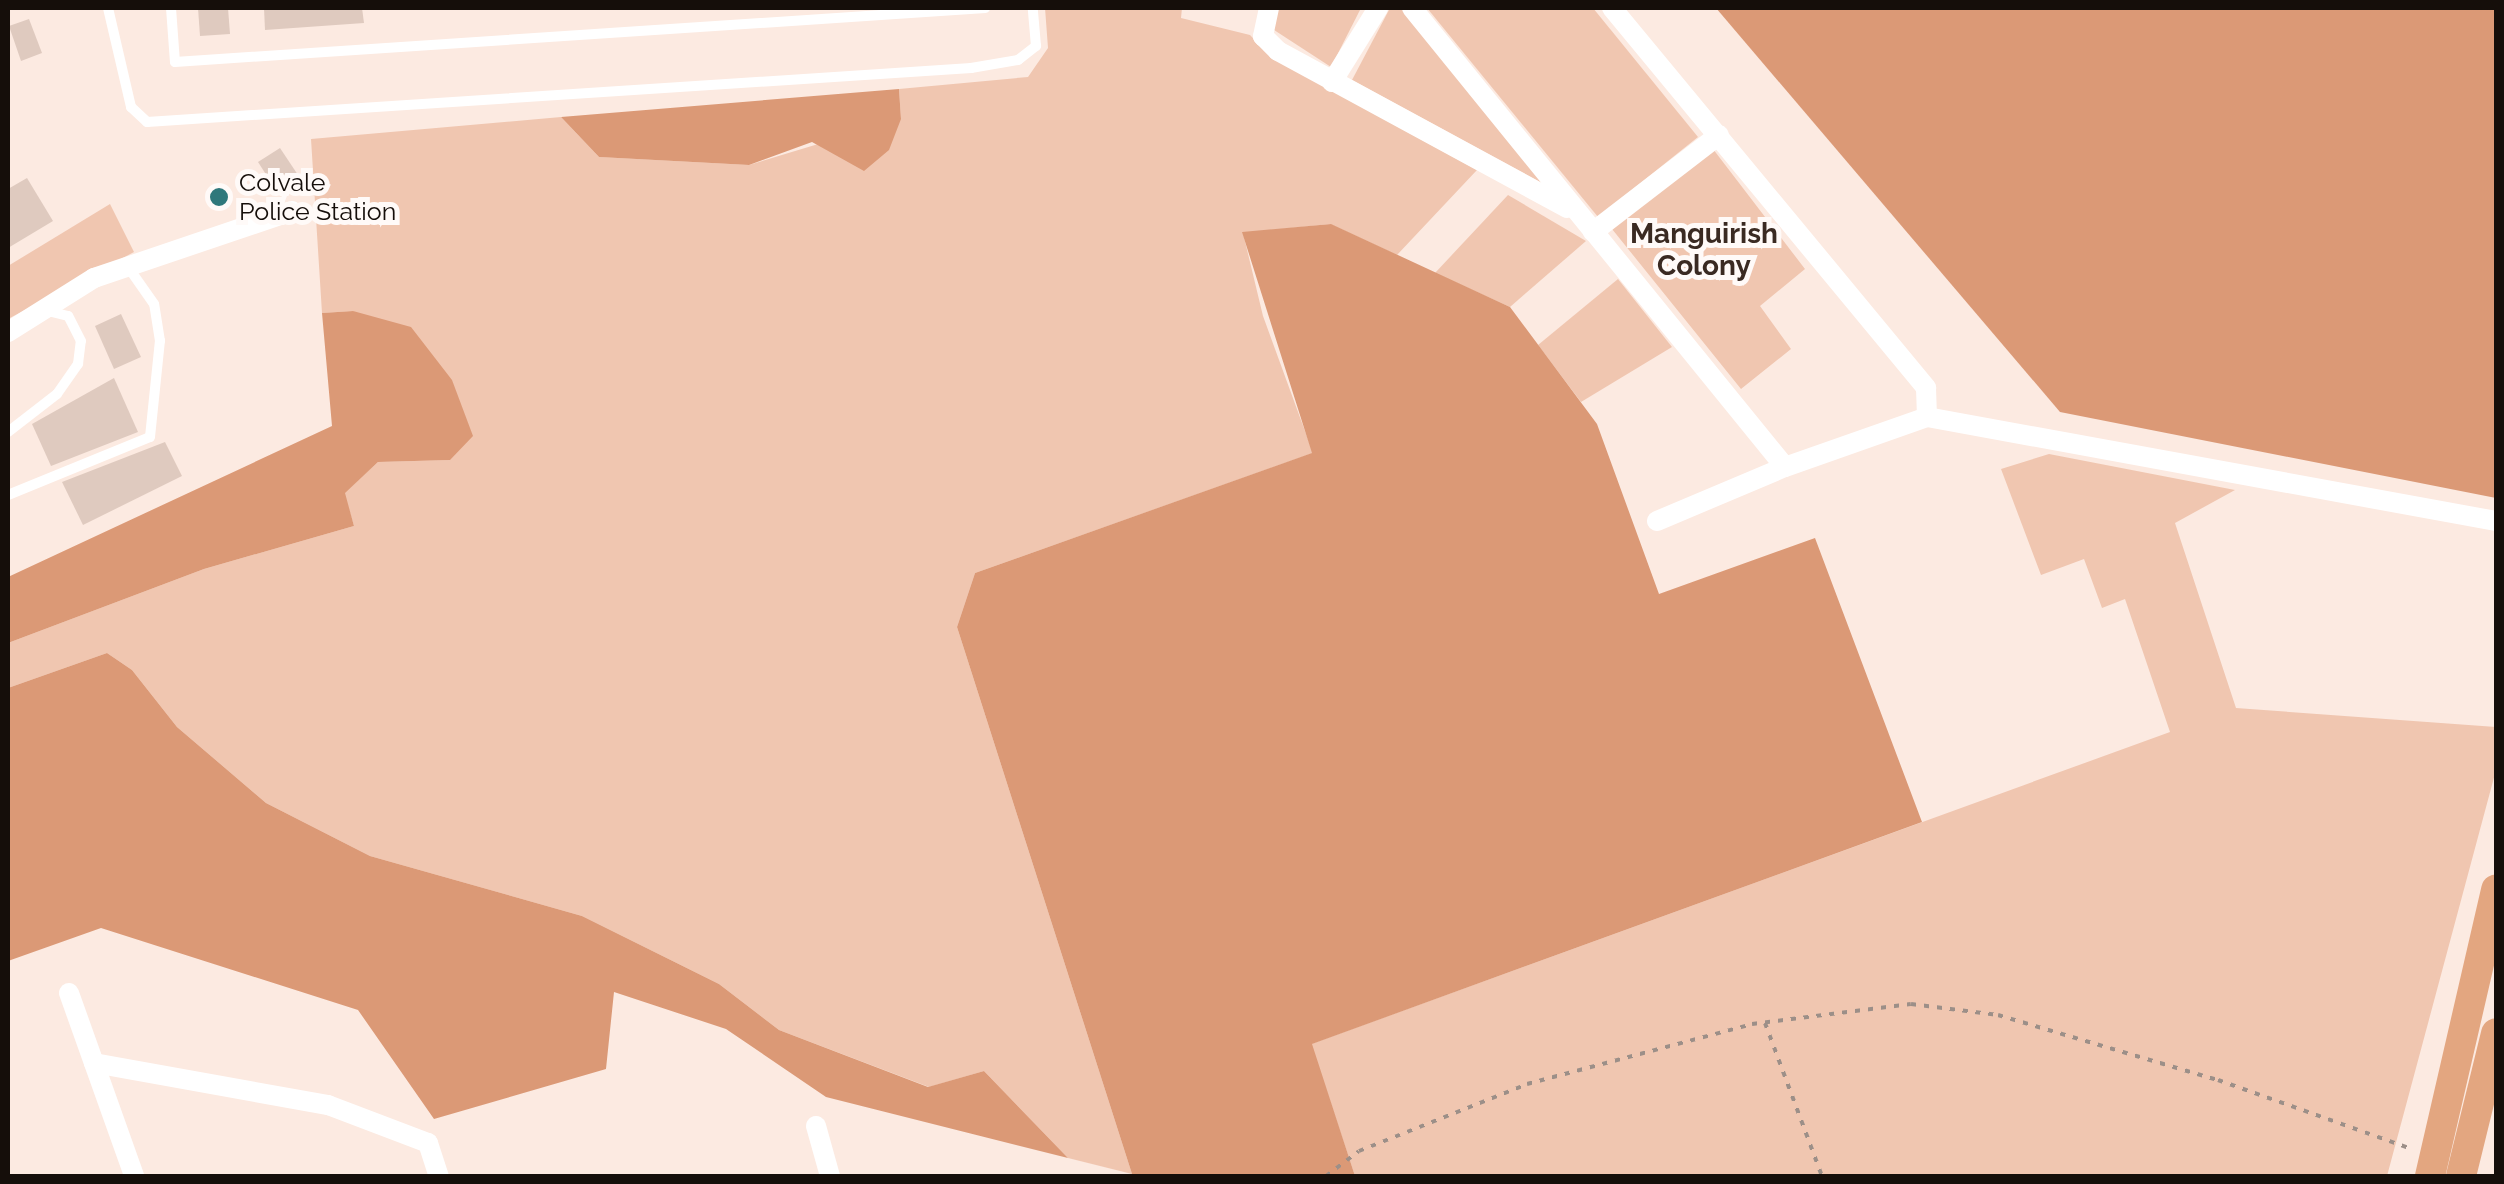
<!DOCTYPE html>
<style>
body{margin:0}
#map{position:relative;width:2504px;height:1184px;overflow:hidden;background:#fceae1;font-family:Raleway,sans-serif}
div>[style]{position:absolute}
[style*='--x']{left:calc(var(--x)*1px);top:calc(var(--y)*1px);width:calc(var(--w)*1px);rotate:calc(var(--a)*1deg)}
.green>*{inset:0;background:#f0c6b0}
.forest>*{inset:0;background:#db9976}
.building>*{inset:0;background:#dfcabf}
.path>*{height:4px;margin-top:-2px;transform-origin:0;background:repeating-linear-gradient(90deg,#9c8f88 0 5px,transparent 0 13px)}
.lane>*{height:10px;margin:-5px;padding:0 5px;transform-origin:5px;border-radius:5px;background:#fff}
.street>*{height:20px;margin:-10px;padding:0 10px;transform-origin:10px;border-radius:10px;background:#fff}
.primary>*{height:30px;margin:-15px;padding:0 15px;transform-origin:15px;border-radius:15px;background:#e3a680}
.dots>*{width:28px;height:28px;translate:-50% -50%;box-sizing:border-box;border:5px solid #fffaf8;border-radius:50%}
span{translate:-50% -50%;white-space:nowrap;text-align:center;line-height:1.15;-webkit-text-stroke:10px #fffaf8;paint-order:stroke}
.poi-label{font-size:25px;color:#150e0a}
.left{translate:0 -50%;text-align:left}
.neighbourhood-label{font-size:28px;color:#3a2a22;font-weight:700}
.frame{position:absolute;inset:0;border:10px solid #150e0a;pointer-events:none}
</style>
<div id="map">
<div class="green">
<div style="clip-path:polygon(1045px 8px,1182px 8px,1181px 18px,1250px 35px,1272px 58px,1477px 170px,1397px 255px,1330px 224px,1243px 233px,1263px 316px,1313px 453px,975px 573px,957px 627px,1132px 1174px,1068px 1158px,984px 1071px,929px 1087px,779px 1030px,719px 984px,582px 916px,370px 856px,266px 803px,177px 727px,132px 670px,107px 653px,8px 688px,8px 643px,204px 569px,354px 526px,344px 493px,378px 462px,450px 460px,353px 311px,322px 313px,311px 139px,561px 117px,599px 157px,749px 165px,901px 119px,899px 89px,1028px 77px,1048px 48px)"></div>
<div style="clip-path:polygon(1276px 8px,1361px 8px,1331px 67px,1271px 28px)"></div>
<div style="clip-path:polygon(1390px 8px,1403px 8px,1542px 183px,1352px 80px)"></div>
<div style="clip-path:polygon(1427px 8px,1593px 8px,1698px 137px,1598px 217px)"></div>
<div style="clip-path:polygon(1713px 149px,1805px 269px,1760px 306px,1791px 349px,1741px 389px,1612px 229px)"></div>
<div style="clip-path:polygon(1508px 195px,1586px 241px,1510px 307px,1435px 273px)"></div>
<div style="clip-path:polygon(110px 204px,134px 252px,8px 319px,8px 266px)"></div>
<div style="clip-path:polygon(1618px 279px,1672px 347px,1581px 402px,1538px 345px)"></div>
<div style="clip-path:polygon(2049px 454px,2235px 490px,2175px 523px,2236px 708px,2496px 727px,2496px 770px,2387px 1176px,1355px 1176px,1311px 1044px,2170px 732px,2125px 599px,2102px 608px,2084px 559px,2041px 575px,2001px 469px)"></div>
</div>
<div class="forest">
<div style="clip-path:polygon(1716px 8px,2496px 8px,2496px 498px,2060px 412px)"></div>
<div style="clip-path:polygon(899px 89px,901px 119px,889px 150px,864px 171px,812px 142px,749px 165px,599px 157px,561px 117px)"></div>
<div style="clip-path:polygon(1331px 224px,1510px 307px,1597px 424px,1659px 594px,1815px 538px,1922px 822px,1312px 1044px,1355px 1176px,1142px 1176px,1132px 1174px,957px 627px,975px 573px,1312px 453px,1242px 232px)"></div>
<div style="clip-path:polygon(353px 311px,411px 327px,452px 380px,473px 436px,450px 460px,378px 462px,345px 493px,354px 526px,204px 569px,8px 643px,8px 577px,332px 426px,322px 313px)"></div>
<div style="clip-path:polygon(107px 653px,132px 670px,177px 727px,266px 803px,370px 856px,582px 916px,719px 984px,779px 1030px,928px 1087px,984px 1071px,1068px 1158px,826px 1097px,726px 1029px,614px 992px,606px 1069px,434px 1119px,358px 1010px,101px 928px,8px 961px,8px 688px)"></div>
</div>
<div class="building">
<div style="clip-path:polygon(198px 8px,228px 8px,230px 34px,200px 36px)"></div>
<div style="clip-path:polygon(264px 8px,362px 8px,364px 23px,265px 30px)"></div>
<div style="clip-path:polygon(29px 19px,42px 53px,21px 61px,9px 26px)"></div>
<div style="clip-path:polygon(280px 148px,298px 175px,276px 190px,258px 162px)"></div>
<div style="clip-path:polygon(27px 178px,53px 221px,8px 248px,8px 189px)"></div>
<div style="clip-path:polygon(121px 314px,141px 357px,114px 369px,95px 326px)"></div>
<div style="clip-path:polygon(114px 378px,138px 432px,51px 466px,32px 424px)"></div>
<div style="clip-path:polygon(165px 442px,182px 476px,83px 525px,62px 482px)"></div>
</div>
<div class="path">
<div style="--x:1765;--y:1023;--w:163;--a:69.6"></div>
<div style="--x:1326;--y:1176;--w:41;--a:-37.1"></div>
<div style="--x:1359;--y:1151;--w:181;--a:-21.7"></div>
<div style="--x:1527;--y:1084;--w:233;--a:-14.9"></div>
<div style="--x:1752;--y:1024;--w:160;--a:-7.2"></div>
<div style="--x:1911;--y:1004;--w:88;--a:7.2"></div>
<div style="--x:1998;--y:1015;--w:229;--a:16.5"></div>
<div style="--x:2218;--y:1080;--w:203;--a:19.6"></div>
</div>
<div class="lane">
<div style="--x:108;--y:8;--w:102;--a:76.9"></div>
<div style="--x:131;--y:107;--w:22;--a:43"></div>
<div style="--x:147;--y:122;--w:826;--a:-3.75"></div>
<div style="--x:971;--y:68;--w:48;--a:-9.7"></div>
<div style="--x:1018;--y:60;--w:23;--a:-38"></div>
<div style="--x:1036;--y:46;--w:38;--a:-95"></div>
<div style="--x:171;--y:8;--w:54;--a:85.8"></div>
<div style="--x:175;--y:62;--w:812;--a:-3.81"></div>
<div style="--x:8;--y:432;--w:62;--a:-37.8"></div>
<div style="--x:57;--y:394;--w:37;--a:-55"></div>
<div style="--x:78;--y:364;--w:23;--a:-83"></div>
<div style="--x:81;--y:341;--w:28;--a:-117"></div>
<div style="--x:68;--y:316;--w:25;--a:-166"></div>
<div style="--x:8;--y:495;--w:153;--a:-22.2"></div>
<div style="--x:150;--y:437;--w:97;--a:-84.1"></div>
<div style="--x:160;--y:341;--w:37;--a:-99"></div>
<div style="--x:154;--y:304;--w:45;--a:-125.1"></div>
</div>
<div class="street">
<div style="--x:1269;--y:8;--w:29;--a:102"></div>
<div style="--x:1263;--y:36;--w:21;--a:45"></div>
<div style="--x:1278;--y:51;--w:329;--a:28.5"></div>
<div style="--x:1412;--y:8;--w:591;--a:50.9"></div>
<div style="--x:1785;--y:467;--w:151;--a:-19.4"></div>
<div style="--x:1927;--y:417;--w:578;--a:10.36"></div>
<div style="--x:1612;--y:8;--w:493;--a:50.4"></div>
<div style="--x:1926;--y:388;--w:29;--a:88"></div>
<div style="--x:1332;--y:82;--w:87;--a:-58.1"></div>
<div style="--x:1593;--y:232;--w:159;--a:-37.6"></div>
<div style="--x:8;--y:332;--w:102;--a:-32.1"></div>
<div style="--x:94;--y:278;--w:209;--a:-18.7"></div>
<div style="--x:1657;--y:521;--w:139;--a:-22.9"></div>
<div style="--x:69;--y:993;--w:194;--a:70.4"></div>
<div style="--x:94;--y:1063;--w:238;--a:10.2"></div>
<div style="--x:328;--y:1105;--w:107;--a:20.8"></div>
<div style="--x:428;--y:1143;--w:35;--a:72"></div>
<div style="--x:816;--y:1126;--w:52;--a:74.4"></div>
</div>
<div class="primary">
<div style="--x:2430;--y:1176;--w:294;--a:-77"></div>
<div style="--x:2461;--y:1176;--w:147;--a:-76.2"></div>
</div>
<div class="dots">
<div style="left:219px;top:197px;background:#2f787b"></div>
</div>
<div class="poi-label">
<span class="left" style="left:239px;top:197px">Colvale<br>Police Station</span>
</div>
<div class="neighbourhood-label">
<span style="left:1704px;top:250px">Manguirish<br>Colony</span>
</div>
<div class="frame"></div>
</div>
